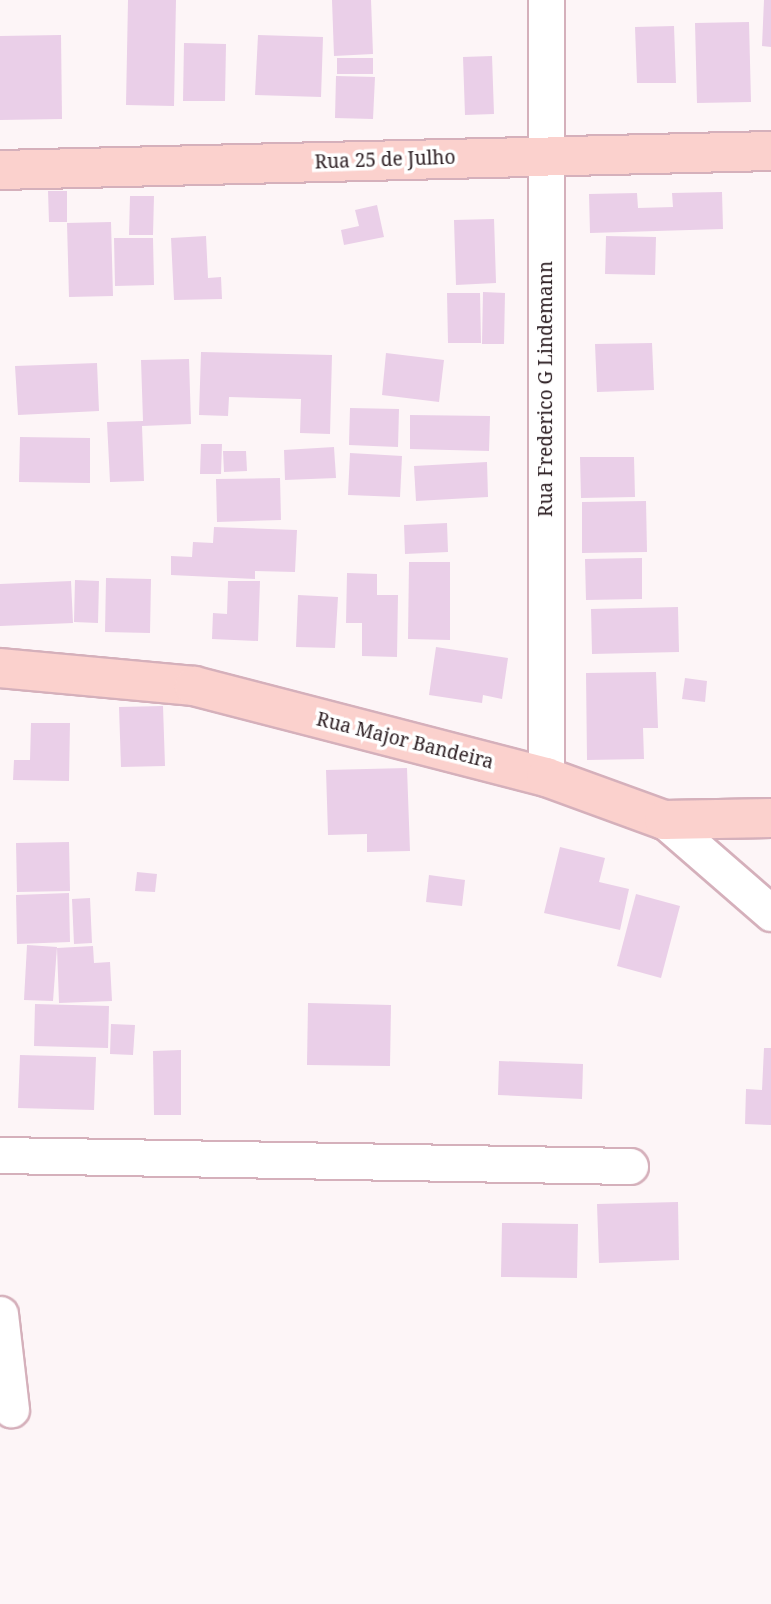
<!DOCTYPE html>
<style>
body{margin:0}
#map{position:relative;width:771px;height:1604px;overflow:hidden;background:#fdf5f7;font-family:"Noto Serif",serif}
div>[style]{position:absolute}
[style*='--x']{left:calc(var(--x)*1px);top:calc(var(--y)*1px);width:calc(var(--w)*1px);rotate:calc(var(--a)*1deg)}
.building>*{inset:0;background:#eacfe8}
.roads{filter:drop-shadow(2px 0 #d5b0bb) drop-shadow(-2px 0 #d5b0bb) drop-shadow(0 2px #d5b0bb) drop-shadow(0 -2px #d5b0bb)}
.minor>*{height:35px;margin:-17.5px;padding:0 17.5px;transform-origin:17.5px;border-radius:17.5px;background:#fff}
.secondary>*{height:38px;margin:-19px;padding:0 19px;transform-origin:19px;border-radius:19px;background:#fbd1cd}
span{translate:-50% -50%;white-space:nowrap;text-align:center;line-height:1.15;-webkit-text-stroke:7px #fff;paint-order:stroke}
.street-label{font-size:19px;color:#2e2024}
</style>
<div id="map">
<div class="building">
<div style="clip-path:polygon(128px 0,176px 0,174px 106px,126px 105px)"></div>
<div style="clip-path:polygon(332px 0,371px 0,373px 54px,334px 56px)"></div>
<div style="clip-path:polygon(764px 0,771px 0,771px 47px,762px 46px)"></div>
<div style="clip-path:polygon(749px 22px,751px 102px,697px 103px,695px 23px)"></div>
<div style="clip-path:polygon(674px 26px,676px 83px,637px 83px,635px 27px)"></div>
<div style="clip-path:polygon(61px 35px,62px 119px,0 120px,0 36px)"></div>
<div style="clip-path:polygon(258px 35px,323px 37px,321px 97px,255px 95px)"></div>
<div style="clip-path:polygon(184px 43px,226px 44px,225px 101px,183px 101px)"></div>
<div style="clip-path:polygon(492px 56px,494px 114px,465px 115px,463px 57px)"></div>
<div style="clip-path:polygon(337px 58px,373px 58px,373px 74px,337px 74px)"></div>
<div style="clip-path:polygon(336px 76px,375px 77px,373px 119px,335px 118px)"></div>
<div style="clip-path:polygon(48px 191px,67px 191px,67px 222px,49px 222px)"></div>
<div style="clip-path:polygon(722px 192px,723px 229px,590px 233px,589px 194px,637px 193px,638px 208px,673px 207px,672px 193px)"></div>
<div style="clip-path:polygon(130px 196px,154px 196px,153px 235px,129px 235px)"></div>
<div style="clip-path:polygon(377px 205px,384px 237px,344px 245px,341px 230px,359px 226px,355px 210px)"></div>
<div style="clip-path:polygon(494px 219px,496px 283px,456px 285px,454px 220px)"></div>
<div style="clip-path:polygon(111px 222px,113px 296px,69px 297px,67px 223px)"></div>
<div style="clip-path:polygon(206px 236px,208px 278px,221px 277px,222px 299px,174px 300px,171px 238px)"></div>
<div style="clip-path:polygon(606px 236px,656px 237px,655px 275px,605px 274px)"></div>
<div style="clip-path:polygon(114px 238px,153px 238px,154px 285px,115px 286px)"></div>
<div style="clip-path:polygon(483px 292px,505px 293px,504px 344px,482px 344px)"></div>
<div style="clip-path:polygon(447px 293px,480px 293px,481px 343px,448px 343px)"></div>
<div style="clip-path:polygon(652px 343px,654px 390px,597px 392px,595px 344px)"></div>
<div style="clip-path:polygon(201px 352px,332px 355px,330px 434px,300px 433px,301px 399px,229px 397px,228px 416px,199px 415px)"></div>
<div style="clip-path:polygon(386px 353px,444px 360px,439px 402px,382px 395px)"></div>
<div style="clip-path:polygon(189px 359px,191px 424px,142px 426px,144px 481px,110px 482px,107px 422px,143px 421px,141px 360px)"></div>
<div style="clip-path:polygon(97px 363px,99px 411px,18px 415px,15px 366px)"></div>
<div style="clip-path:polygon(350px 408px,399px 409px,398px 447px,349px 445px)"></div>
<div style="clip-path:polygon(410px 415px,490px 416px,489px 451px,410px 449px)"></div>
<div style="clip-path:polygon(20px 437px,90px 438px,90px 483px,19px 482px)"></div>
<div style="clip-path:polygon(201px 444px,222px 444px,221px 474px,200px 474px)"></div>
<div style="clip-path:polygon(334px 447px,336px 478px,285px 480px,284px 450px)"></div>
<div style="clip-path:polygon(223px 451px,246px 451px,247px 471px,224px 472px)"></div>
<div style="clip-path:polygon(350px 453px,402px 456px,400px 497px,348px 495px)"></div>
<div style="clip-path:polygon(580px 457px,634px 457px,635px 497px,581px 498px)"></div>
<div style="clip-path:polygon(487px 462px,488px 497px,416px 501px,414px 466px)"></div>
<div style="clip-path:polygon(280px 478px,281px 520px,217px 522px,216px 479px)"></div>
<div style="clip-path:polygon(646px 501px,647px 552px,582px 553px,582px 502px)"></div>
<div style="clip-path:polygon(447px 523px,448px 552px,405px 554px,404px 525px)"></div>
<div style="clip-path:polygon(214px 527px,297px 530px,295px 572px,255px 571px,255px 579px,171px 575px,171px 556px,192px 557px,193px 542px,213px 543px)"></div>
<div style="clip-path:polygon(642px 558px,642px 599px,586px 600px,585px 559px)"></div>
<div style="clip-path:polygon(409px 562px,450px 562px,450px 640px,408px 639px)"></div>
<div style="clip-path:polygon(347px 573px,377px 574px,377px 595px,398px 595px,397px 657px,362px 656px,362px 623px,346px 623px)"></div>
<div style="clip-path:polygon(106px 578px,151px 579px,150px 633px,105px 632px)"></div>
<div style="clip-path:polygon(75px 580px,99px 581px,98px 623px,74px 622px)"></div>
<div style="clip-path:polygon(71px 581px,73px 623px,0 626px,0 584px)"></div>
<div style="clip-path:polygon(228px 581px,260px 581px,258px 641px,212px 639px,213px 613px,227px 614px)"></div>
<div style="clip-path:polygon(298px 595px,338px 597px,335px 648px,296px 647px)"></div>
<div style="clip-path:polygon(678px 607px,679px 652px,592px 654px,591px 609px)"></div>
<div style="clip-path:polygon(436px 647px,508px 658px,502px 699px,483px 695px,482px 703px,429px 695px)"></div>
<div style="clip-path:polygon(656px 672px,658px 728px,643px 728px,644px 759px,587px 760px,586px 673px)"></div>
<div style="clip-path:polygon(685px 678px,707px 681px,705px 702px,682px 699px)"></div>
<div style="clip-path:polygon(163px 706px,165px 766px,121px 767px,119px 707px)"></div>
<div style="clip-path:polygon(31px 723px,70px 723px,69px 781px,13px 780px,14px 760px,30px 760px)"></div>
<div style="clip-path:polygon(407px 768px,410px 851px,367px 852px,367px 834px,328px 835px,326px 770px)"></div>
<div style="clip-path:polygon(69px 842px,70px 891px,17px 892px,16px 843px)"></div>
<div style="clip-path:polygon(560px 847px,605px 858px,599px 882px,629px 889px,620px 930px,544px 913px)"></div>
<div style="clip-path:polygon(137px 872px,157px 874px,155px 892px,135px 891px)"></div>
<div style="clip-path:polygon(429px 875px,465px 880px,462px 906px,426px 902px)"></div>
<div style="clip-path:polygon(69px 893px,70px 942px,17px 944px,16px 895px)"></div>
<div style="clip-path:polygon(636px 894px,680px 906px,661px 978px,617px 966px)"></div>
<div style="clip-path:polygon(90px 898px,92px 943px,74px 944px,72px 899px)"></div>
<div style="clip-path:polygon(27px 945px,57px 947px,53px 1001px,24px 1000px)"></div>
<div style="clip-path:polygon(93px 946px,94px 963px,110px 962px,112px 1001px,59px 1003px,57px 948px)"></div>
<div style="clip-path:polygon(308px 1003px,391px 1005px,390px 1066px,307px 1065px)"></div>
<div style="clip-path:polygon(35px 1004px,109px 1006px,108px 1048px,34px 1046px)"></div>
<div style="clip-path:polygon(111px 1024px,135px 1025px,133px 1055px,110px 1054px)"></div>
<div style="clip-path:polygon(764px 1048px,771px 1048px,771px 1125px,745px 1124px,746px 1089px,762px 1090px)"></div>
<div style="clip-path:polygon(181px 1050px,181px 1115px,154px 1115px,153px 1051px)"></div>
<div style="clip-path:polygon(20px 1055px,96px 1057px,94px 1110px,18px 1108px)"></div>
<div style="clip-path:polygon(499px 1061px,583px 1064px,582px 1099px,498px 1095px)"></div>
<div style="clip-path:polygon(678px 1202px,679px 1260px,599px 1263px,597px 1204px)"></div>
<div style="clip-path:polygon(502px 1223px,578px 1224px,577px 1278px,501px 1277px)"></div>
</div>
<div class="roads">
<div class="minor">
<div style="--x:546;--y:0;--w:777;--a:90"></div>
<div style="--x:664;--y:820;--w:142;--a:41"></div>
<div style="--x:0;--y:1155;--w:630;--a:1"></div>
<div style="--x:0;--y:1314;--w:96;--a:83.4"></div>
</div>
<div class="secondary">
<div style="--x:0;--y:170;--w:771;--a:-1.41"></div>
<div style="--x:0;--y:668;--w:195;--a:5.3"></div>
<div style="--x:194;--y:686;--w:364;--a:14.5"></div>
<div style="--x:546;--y:777;--w:126;--a:20"></div>
<div style="--x:664;--y:820;--w:107;--a:-1.1"></div>
</div>
</div>
<div class="street-label">
<span style="left:385px;top:160px;rotate:-2deg">Rua 25 de Julho</span>
<span style="left:546px;top:389px;rotate:-90deg">Rua Frederico G Lindemann</span>
<span style="left:405px;top:741px;rotate:14deg">Rua Major Bandeira</span>
</div>
</div>
